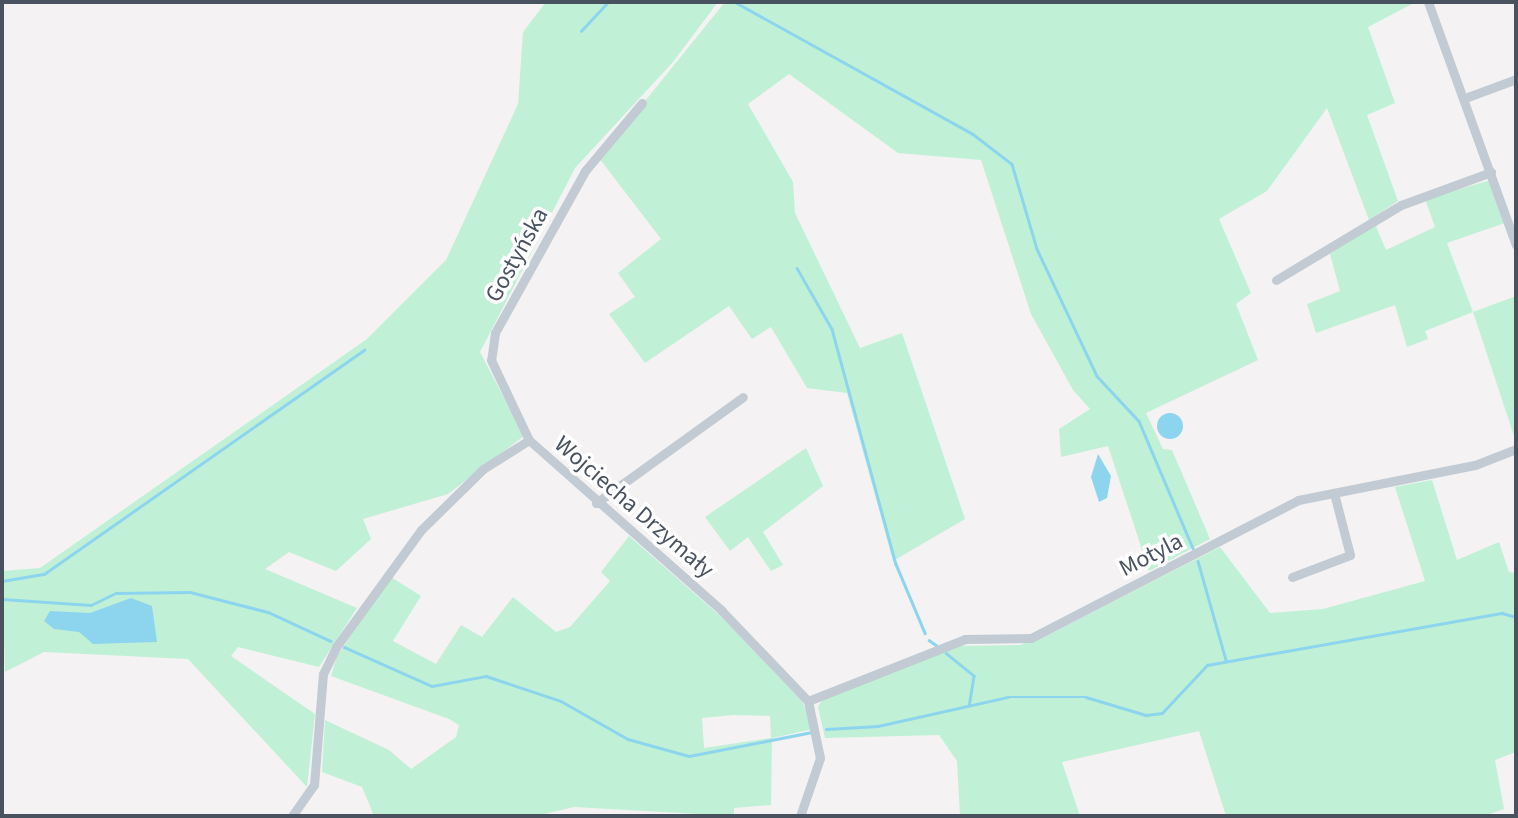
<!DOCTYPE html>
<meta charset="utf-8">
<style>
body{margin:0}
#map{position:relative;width:1518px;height:818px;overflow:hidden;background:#f4f2f2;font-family:"Source Sans 3",sans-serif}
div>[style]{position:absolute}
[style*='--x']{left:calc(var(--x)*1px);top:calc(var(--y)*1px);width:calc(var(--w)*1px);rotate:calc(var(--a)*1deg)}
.green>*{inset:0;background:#c0f1d6}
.water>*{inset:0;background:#8dd5ee}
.round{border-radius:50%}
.stream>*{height:2.5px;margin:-1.25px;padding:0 1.25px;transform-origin:1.25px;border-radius:1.25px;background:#8dd5ee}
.street>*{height:9px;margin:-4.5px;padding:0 4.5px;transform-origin:4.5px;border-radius:4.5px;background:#c2cbd3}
span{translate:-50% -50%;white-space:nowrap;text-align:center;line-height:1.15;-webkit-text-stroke:7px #fff;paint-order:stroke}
.street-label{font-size:24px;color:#495360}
.frame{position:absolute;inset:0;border:4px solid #495360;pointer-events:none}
</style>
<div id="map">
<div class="green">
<div style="clip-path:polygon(546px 2px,718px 2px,673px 62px,575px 168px,480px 352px,524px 436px,448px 494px,363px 519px,371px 539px,336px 571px,289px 552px,265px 569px,357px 608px,319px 667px,238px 647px,231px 656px,315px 714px,307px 787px,188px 659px,44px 652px,5px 672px,2px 571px,40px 568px,367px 339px,446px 260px,518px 104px,523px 32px)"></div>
<div style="clip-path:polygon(725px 2px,1416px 2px,1368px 27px,1395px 103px,1367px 115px,1398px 201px,1369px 220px,1327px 108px,1267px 191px,1219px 219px,1251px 293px,1236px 304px,1258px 360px,1146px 413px,1163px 449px,1172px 450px,1210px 539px,1149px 571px,1108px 446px,1061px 457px,1059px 429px,1090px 409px,1073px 390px,1031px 314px,981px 160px,898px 153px,789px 74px,748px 104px,793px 182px,795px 213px,860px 348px,902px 333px,965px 519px,893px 561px,847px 393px,807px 388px,771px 327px,752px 339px,729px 306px,645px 363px,609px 314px,635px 297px,618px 273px,661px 239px,599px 158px)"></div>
<div style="clip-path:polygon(1491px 180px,1505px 223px,1447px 243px,1473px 312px,1516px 296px,1516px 442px,1473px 312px,1425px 331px,1428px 339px,1407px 347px,1395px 305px,1316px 333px,1307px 304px,1340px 291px,1330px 254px,1375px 224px,1386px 250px,1435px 227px,1425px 199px)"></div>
<div style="clip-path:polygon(806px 448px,823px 486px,763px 532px,783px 565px,771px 571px,748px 537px,730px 551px,705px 517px)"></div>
<div style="clip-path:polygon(1432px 480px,1457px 560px,1499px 542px,1509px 572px,1516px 573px,1516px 752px,1495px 760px,1504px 809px,1484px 816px,1226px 816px,1199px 731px,1062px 762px,1080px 816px,960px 816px,957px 761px,939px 735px,825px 738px,818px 707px,824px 697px,958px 646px,1020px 645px,1044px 637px,1220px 547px,1270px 613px,1323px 609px,1425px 581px,1395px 487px)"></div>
<div style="clip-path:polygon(evenodd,629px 536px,726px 621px,802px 701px,814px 729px,772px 738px,771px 805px,734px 808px,734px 816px,574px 807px,536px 816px,374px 816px,362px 787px,322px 772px,325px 720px,389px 750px,411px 769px,456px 737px,459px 725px,449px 719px,331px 676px,337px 656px,391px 577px,421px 596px,393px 641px,436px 664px,461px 625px,482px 637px,513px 597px,556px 632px,570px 627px,610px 581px,601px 572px,629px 536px,733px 715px,770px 716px,771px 738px,704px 748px,702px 718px,733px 715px)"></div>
</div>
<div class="water">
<div class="round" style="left:1157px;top:413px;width:26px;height:26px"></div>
<div style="clip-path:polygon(1098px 454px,1111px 476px,1107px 498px,1099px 502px,1091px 477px)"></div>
<div style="clip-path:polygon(131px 598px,152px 606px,157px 642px,93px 644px,79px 632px,54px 629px,44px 621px,50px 611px,90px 613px)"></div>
</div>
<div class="stream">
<div style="--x:735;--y:2;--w:272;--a:29"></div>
<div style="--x:973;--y:134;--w:49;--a:37.6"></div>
<div style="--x:1012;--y:164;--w:89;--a:73.6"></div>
<div style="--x:1037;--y:249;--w:140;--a:64.7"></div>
<div style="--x:1097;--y:376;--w:62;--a:47"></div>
<div style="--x:1139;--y:421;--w:138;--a:67"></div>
<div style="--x:581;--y:31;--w:40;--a:-47"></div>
<div style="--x:797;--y:268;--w:70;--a:60.2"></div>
<div style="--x:832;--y:329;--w:244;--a:74.8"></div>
<div style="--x:896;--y:564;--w:75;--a:67.2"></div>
<div style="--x:1198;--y:561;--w:103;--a:74.2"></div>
<div style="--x:2;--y:581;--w:43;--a:-9.5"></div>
<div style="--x:44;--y:574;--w:391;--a:-35"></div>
<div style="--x:2;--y:599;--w:89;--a:3.9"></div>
<div style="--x:91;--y:605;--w:28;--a:-26"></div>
<div style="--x:116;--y:593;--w:74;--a:-0.8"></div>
<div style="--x:190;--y:592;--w:81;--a:14.4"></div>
<div style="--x:268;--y:612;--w:69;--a:24.7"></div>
<div style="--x:929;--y:640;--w:9;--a:36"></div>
<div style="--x:344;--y:647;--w:96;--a:23.9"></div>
<div style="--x:432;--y:686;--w:55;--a:-10.5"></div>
<div style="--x:486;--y:676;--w:79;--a:18.4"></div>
<div style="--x:561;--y:701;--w:77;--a:29.6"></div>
<div style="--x:628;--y:739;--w:63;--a:15.6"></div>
<div style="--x:689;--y:756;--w:125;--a:-11"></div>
<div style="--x:946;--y:653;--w:36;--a:39"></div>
<div style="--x:974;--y:676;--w:30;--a:99"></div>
<div style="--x:826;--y:729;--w:52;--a:-3.3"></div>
<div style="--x:878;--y:726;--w:133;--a:-12.6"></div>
<div style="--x:1008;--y:697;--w:78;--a:0"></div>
<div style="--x:1086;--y:697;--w:63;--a:16.7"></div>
<div style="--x:1146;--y:715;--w:16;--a:-7"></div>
<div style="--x:1162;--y:713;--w:66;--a:-46.8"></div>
<div style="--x:1207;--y:665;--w:300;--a:-10"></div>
<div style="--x:1502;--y:613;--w:15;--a:16"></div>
</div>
<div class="street">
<div style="--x:1428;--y:2;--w:258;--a:70.1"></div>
<div style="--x:1465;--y:98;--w:54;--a:-20.4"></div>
<div style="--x:642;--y:103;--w:89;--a:130"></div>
<div style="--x:585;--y:171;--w:185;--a:119.1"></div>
<div style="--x:495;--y:333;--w:27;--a:98"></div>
<div style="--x:491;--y:360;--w:89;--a:64.6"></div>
<div style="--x:529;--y:440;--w:258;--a:41.5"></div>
<div style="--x:722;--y:611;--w:124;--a:46.3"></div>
<div style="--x:808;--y:701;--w:58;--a:78.1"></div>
<div style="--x:820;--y:758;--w:61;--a:109"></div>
<div style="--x:1276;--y:280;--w:146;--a:-31"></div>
<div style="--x:1401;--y:205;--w:96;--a:-20.1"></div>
<div style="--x:596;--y:503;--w:181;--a:-35.8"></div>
<div style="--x:1292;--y:577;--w:62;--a:-20.8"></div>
<div style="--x:1350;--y:555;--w:64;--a:-104.5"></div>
<div style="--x:808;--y:701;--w:169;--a:-21.5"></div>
<div style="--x:965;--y:639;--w:66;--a:-0.9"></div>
<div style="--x:1031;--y:638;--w:301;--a:-27.3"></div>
<div style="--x:1298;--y:500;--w:180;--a:-11.2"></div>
<div style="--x:1475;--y:465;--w:44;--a:-21.3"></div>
<div style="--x:292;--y:816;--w:38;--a:-55"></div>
<div style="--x:314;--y:785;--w:111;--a:-85.4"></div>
<div style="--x:323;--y:674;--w:30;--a:-64"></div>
<div style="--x:336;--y:647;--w:145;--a:-54"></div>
<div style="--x:421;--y:530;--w:87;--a:-44.5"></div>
<div style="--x:483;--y:469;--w:54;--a:-32.2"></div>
</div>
<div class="street-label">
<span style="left:517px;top:255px;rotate:-61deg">Gostyńska</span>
<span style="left:634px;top:507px;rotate:41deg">Wojciecha Drzymały</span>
<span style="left:1151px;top:555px;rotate:-27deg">Motyla</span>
</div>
<div class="frame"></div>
</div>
